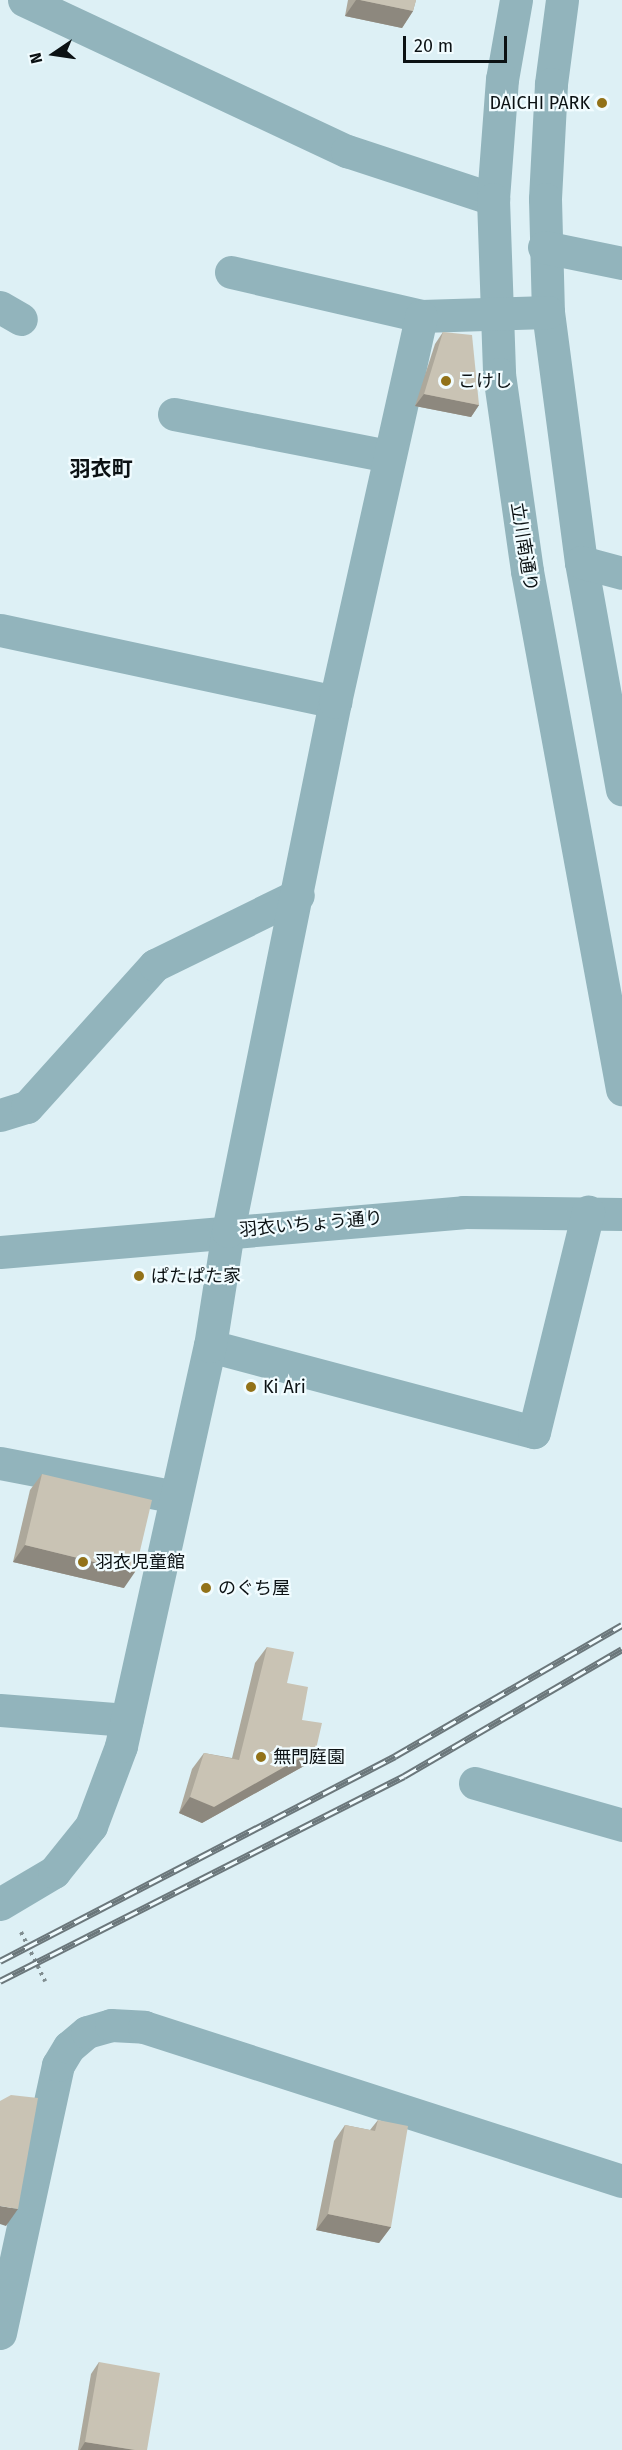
<!DOCTYPE html>
<meta charset="utf-8">
<style>
body{margin:0}
#map{position:relative;width:622px;height:2450px;overflow:hidden;background:#ddf0f5;font-family:"Fira Sans","Noto Sans JP",sans-serif}
div>[style]{position:absolute}
[style*='--x']{left:calc(var(--x)*1px);top:calc(var(--y)*1px);width:calc(var(--w)*1px);rotate:calc(var(--a)*1deg)}
.path>*{height:4px;margin-top:-2px;transform-origin:0;background:repeating-linear-gradient(90deg,#808d90 0 3px,transparent 0 7.5px)}
.minor>*{height:33px;margin:-16.5px;padding:0 16.5px;transform-origin:16.5px;border-radius:16.5px;background:#92b4bc}
.rail>*{height:7px;margin-top:-3.5px;transform-origin:0;background:repeating-linear-gradient(90deg,#f1fcff 0 14px,#6b777b 0 28px);box-sizing:border-box;border-block:2px solid #6b777b}
.wall>*{inset:0;background:#ada89b}
.shaded-wall>*{inset:0;background:#8d887e}
.building>*{inset:0;background:#c9c3b4}
.dots>*{width:16px;height:16px;translate:-50% -50%;box-sizing:border-box;border:3px solid #f1fcff;border-radius:50%}
span{translate:-50% -50%;white-space:nowrap;text-align:center;line-height:1.15;-webkit-text-stroke:4.5px #f1fcff;paint-order:stroke}
.poi-label{font-size:18px;color:#0c1214}
.right{translate:-100% -50%;text-align:right}
.left{translate:0 -50%;text-align:left}
.street-label{font-size:18px;color:#0c1214}
.quarter-label{font-size:21px;color:#0c1214;font-weight:700}
.north{position:absolute;left:24px;top:24px;width:60px;height:60px;-webkit-text-stroke:4px #f1fcff;paint-order:stroke;rotate:257deg;font-size:16px;font-weight:700;line-height:24px;text-align:center;color:#0c1214}
.north::after{content:'';display:block;margin:auto;width:21px;height:27px;background:#0c1214;clip-path:polygon(50% 0,100% 100%,50% 72%,0 100%)}
.scale{position:absolute;left:403px;top:36px;width:104px;height:27px;box-sizing:border-box;border:3px solid #0c1214;border-top:0;padding-left:8px;font-size:18px;line-height:21px;white-space:nowrap;color:#0c1214;-webkit-text-stroke:4px #f1fcff;paint-order:stroke}
</style>
<div id="map">
<div class="path">
<div style="--x:21;--y:1932;--w:55;--a:63.9"></div>
</div>
<div class="minor">
<div style="--x:24;--y:0;--w:357;--a:25.1"></div>
<div style="--x:347;--y:151;--w:154;--a:18.2"></div>
<div style="--x:516;--y:0;--w:80;--a:100"></div>
<div style="--x:502;--y:79;--w:120;--a:94.3"></div>
<div style="--x:493;--y:199;--w:175;--a:88"></div>
<div style="--x:499;--y:374;--w:199;--a:81.9"></div>
<div style="--x:527;--y:571;--w:527;--a:79.61"></div>
<div style="--x:562;--y:0;--w:85;--a:97.5"></div>
<div style="--x:551;--y:84;--w:115;--a:93"></div>
<div style="--x:545;--y:199;--w:113;--a:88.5"></div>
<div style="--x:548;--y:312;--w:252;--a:82.5"></div>
<div style="--x:581;--y:562;--w:231;--a:79.8"></div>
<div style="--x:544;--y:247;--w:80;--a:11.6"></div>
<div style="--x:231;--y:272;--w:195;--a:13"></div>
<div style="--x:421;--y:316;--w:127;--a:-1.8"></div>
<div style="--x:0;--y:307;--w:24;--a:30"></div>
<div style="--x:174;--y:414;--w:219;--a:11.1"></div>
<div style="--x:581;--y:562;--w:42;--a:15"></div>
<div style="--x:0;--y:630;--w:343;--a:12.1"></div>
<div style="--x:0;--y:1115;--w:28;--a:-17"></div>
<div style="--x:27;--y:1107;--w:191;--a:-48"></div>
<div style="--x:155;--y:965;--w:159;--a:-26.1"></div>
<div style="--x:0;--y:1252;--w:465;--a:-4.9"></div>
<div style="--x:463;--y:1212;--w:159;--a:0.7"></div>
<div style="--x:210;--y:1346;--w:335;--a:14.9"></div>
<div style="--x:534;--y:1432;--w:227;--a:-76.2"></div>
<div style="--x:0;--y:1463;--w:179;--a:10.9"></div>
<div style="--x:0;--y:1710;--w:127;--a:4.5"></div>
<div style="--x:475;--y:1783;--w:153;--a:15.9"></div>
<div style="--x:0;--y:1904;--w:63;--a:-30.7"></div>
<div style="--x:54;--y:1872;--w:59;--a:-51.2"></div>
<div style="--x:91;--y:1826;--w:85;--a:-69.4"></div>
<div style="--x:121;--y:1746;--w:410;--a:-77.5"></div>
<div style="--x:210;--y:1346;--w:116;--a:-81.1"></div>
<div style="--x:228;--y:1231;--w:540;--a:-78.57"></div>
<div style="--x:335;--y:702;--w:395;--a:-77.4"></div>
<div style="--x:0;--y:2333;--w:274;--a:-77.8"></div>
<div style="--x:58;--y:2065;--w:21;--a:-59"></div>
<div style="--x:69;--y:2047;--w:23;--a:-40"></div>
<div style="--x:87;--y:2032;--w:25;--a:-16"></div>
<div style="--x:111;--y:2025;--w:33;--a:3"></div>
<div style="--x:144;--y:2027;--w:502;--a:17.86"></div>
</div>
<div class="rail">
<div style="--x:0;--y:1961;--w:445;--a:-27.4"></div>
<div style="--x:395;--y:1756;--w:262;--a:-30"></div>
<div style="--x:0;--y:1981;--w:453;--a:-26.9"></div>
<div style="--x:404;--y:1776;--w:252;--a:-30.2"></div>
</div>
<div class="wall">
<div style="clip-path:polygon(348px 0,416px 0,413px 11px,402px 28px,345px 16px)"></div>
<div style="clip-path:polygon(443px 332px,479px 405px,471px 417px,415px 406px,435px 344px)"></div>
<div style="clip-path:polygon(42px 1474px,124px 1588px,13px 1562px,30px 1490px)"></div>
<div style="clip-path:polygon(267px 1647px,287px 1683px,302px 1720px,316px 1749px,304px 1766px,202px 1823px,179px 1813px,192px 1769px,204px 1753px,232px 1758px,255px 1663px)"></div>
<div style="clip-path:polygon(378px 2120px,391px 2227px,379px 2243px,316px 2230px,334px 2141px,345px 2125px,370px 2130px)"></div>
<div style="clip-path:polygon(99px 2362px,147px 2450px,78px 2450px,91px 2374px)"></div>
</div>
<div class="shaded-wall">
<div style="clip-path:polygon(356px 0,360px 0,413px 11px,402px 28px,345px 16px)"></div>
<div style="clip-path:polygon(424px 394px,479px 405px,471px 417px,415px 406px)"></div>
<div style="clip-path:polygon(25px 1545px,135px 1572px,124px 1588px,13px 1562px)"></div>
<div style="clip-path:polygon(316px 1749px,304px 1766px,202px 1823px,179px 1813px,190px 1797px)"></div>
<div style="clip-path:polygon(0 2206px,18px 2209px,6px 2226px,0 2224px)"></div>
<div style="clip-path:polygon(328px 2214px,391px 2227px,379px 2243px,316px 2230px)"></div>
<div style="clip-path:polygon(85px 2442px,135px 2450px,80px 2450px)"></div>
</div>
<div class="building">
<div style="clip-path:polygon(360px 0,416px 0,413px 11px)"></div>
<div style="clip-path:polygon(443px 332px,472px 335px,479px 405px,424px 394px)"></div>
<div style="clip-path:polygon(42px 1474px,152px 1500px,135px 1572px,25px 1545px)"></div>
<div style="clip-path:polygon(267px 1647px,294px 1652px,287px 1683px,308px 1687px,302px 1720px,322px 1723px,316px 1749px,214px 1807px,190px 1797px,204px 1753px,239px 1760px)"></div>
<div style="clip-path:polygon(11px 2095px,38px 2098px,18px 2209px,0 2206px,0 2101px)"></div>
<div style="clip-path:polygon(378px 2120px,408px 2126px,391px 2227px,328px 2214px,345px 2125px,375px 2131px)"></div>
<div style="clip-path:polygon(99px 2362px,160px 2373px,147px 2450px,135px 2450px,85px 2442px)"></div>
</div>
<div class="dots">
<div style="left:602px;top:103px;background:#927219"></div>
<div style="left:446px;top:381px;background:#927219"></div>
<div style="left:139px;top:1276px;background:#927219"></div>
<div style="left:251px;top:1387px;background:#927219"></div>
<div style="left:83px;top:1562px;background:#927219"></div>
<div style="left:206px;top:1588px;background:#927219"></div>
<div style="left:261px;top:1757px;background:#927219"></div>
</div>
<div class="poi-label">
<span class="right" style="left:590px;top:103px">DAICHI PARK</span>
<span class="left" style="left:458px;top:381px">こけし</span>
<span class="left" style="left:151px;top:1276px">ぱたぱた家</span>
<span class="left" style="left:263px;top:1387px">Ki Ari</span>
<span class="left" style="left:95px;top:1562px">羽衣児童館</span>
<span class="left" style="left:218px;top:1588px">のぐち屋</span>
<span class="left" style="left:273px;top:1757px">無門庭園</span>
</div>
<div class="street-label">
<span style="left:524px;top:547px;rotate:81deg">立川南通り</span>
<span style="left:311px;top:1224px;rotate:-5deg">羽衣いちょう通り</span>
</div>
<div class="quarter-label">
<span style="left:101px;top:469px">羽衣町</span>
</div>
<div class="north">N</div>
<div class="scale">20 m</div>
</div>
